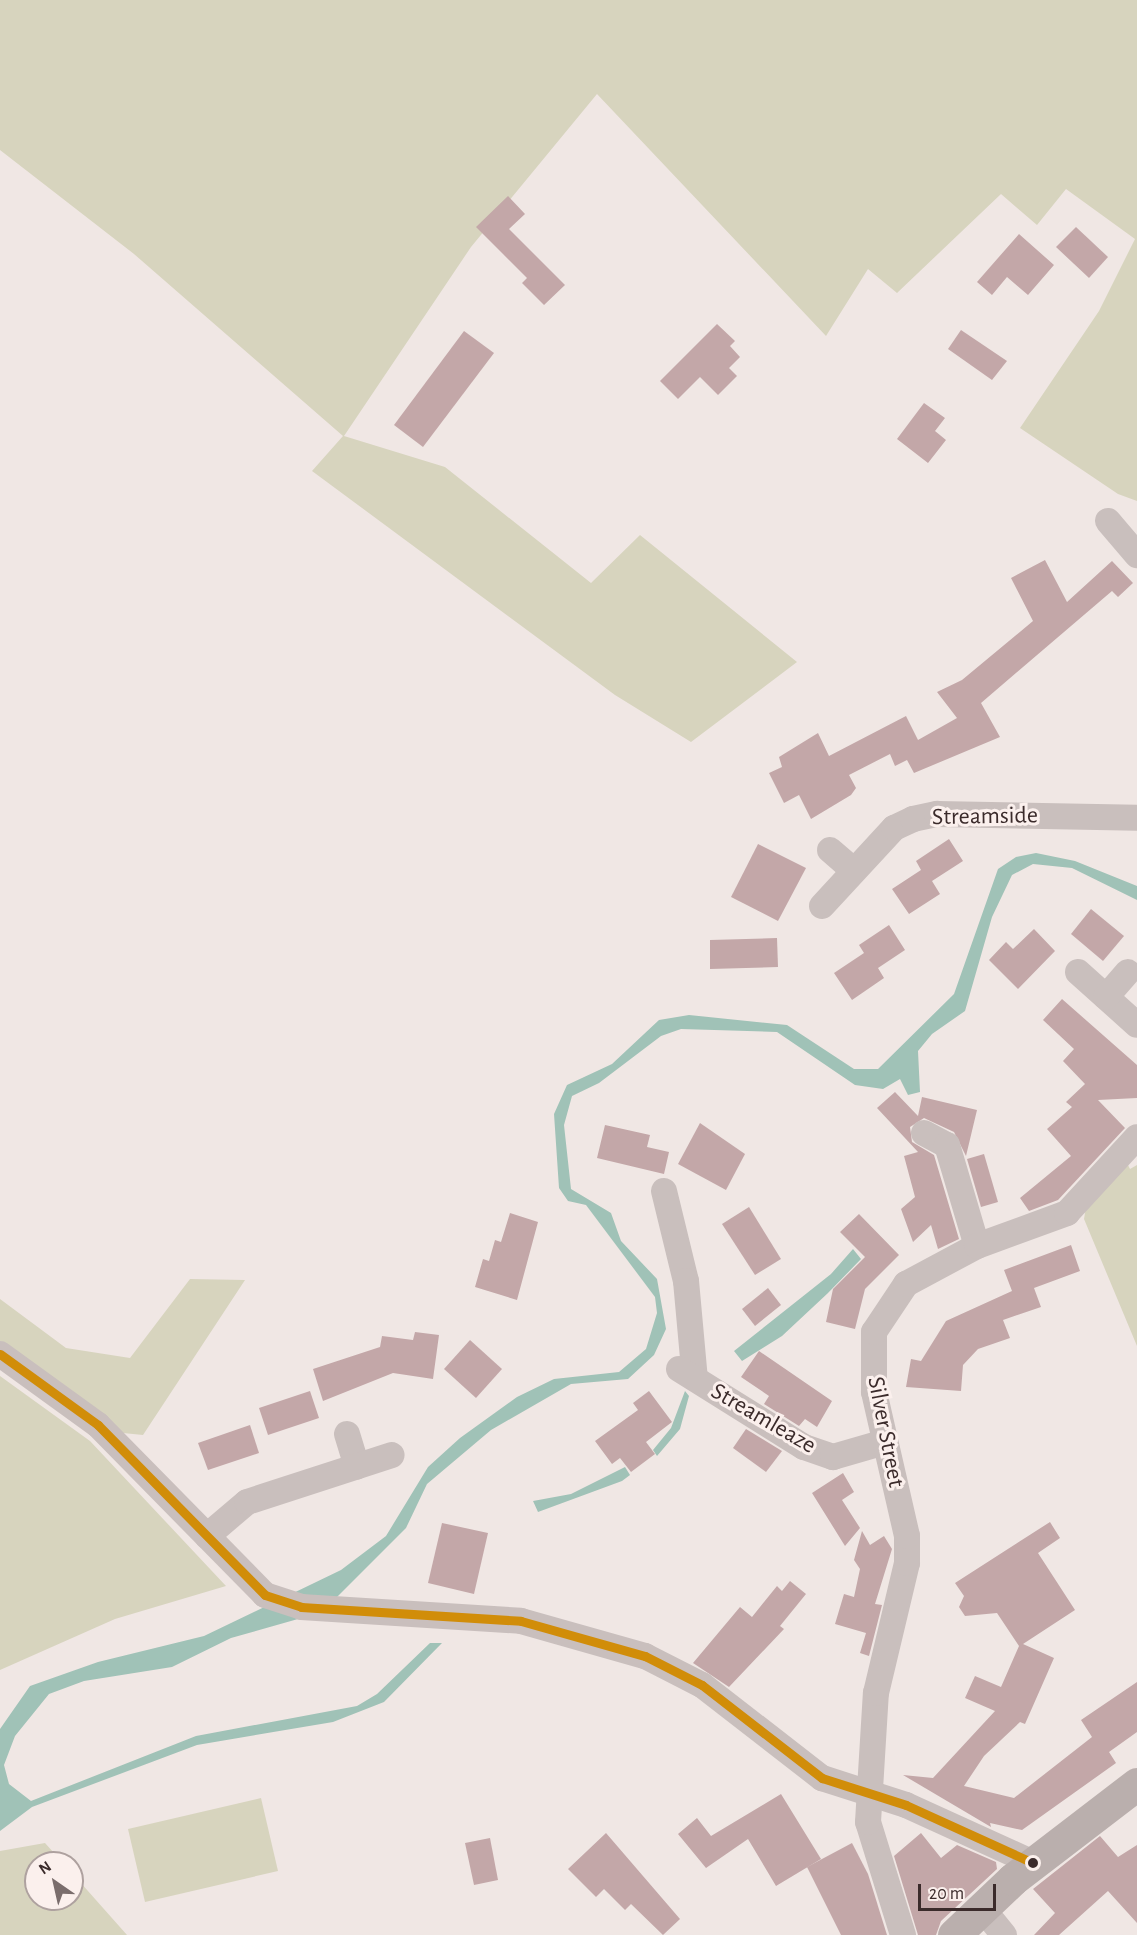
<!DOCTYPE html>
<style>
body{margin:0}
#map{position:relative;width:1137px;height:1935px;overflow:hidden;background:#f0e7e4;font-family:"Alegreya Sans",sans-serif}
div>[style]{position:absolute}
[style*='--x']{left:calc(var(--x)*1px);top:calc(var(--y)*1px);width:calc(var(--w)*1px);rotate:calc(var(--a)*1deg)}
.green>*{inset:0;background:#d7d4be}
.water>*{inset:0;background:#a0c2b7}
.building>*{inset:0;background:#c3a7a8}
.street>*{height:26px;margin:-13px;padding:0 13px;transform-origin:13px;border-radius:13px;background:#c9bfbd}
.secondary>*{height:33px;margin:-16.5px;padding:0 16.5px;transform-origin:16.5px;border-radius:16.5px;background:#baafad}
.bus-1>*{height:9px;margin:-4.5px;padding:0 4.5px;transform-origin:4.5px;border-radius:4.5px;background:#d18d09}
.dots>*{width:16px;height:16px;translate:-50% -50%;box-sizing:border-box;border:3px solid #fbf0ed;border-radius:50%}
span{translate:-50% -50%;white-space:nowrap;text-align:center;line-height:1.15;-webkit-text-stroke:6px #fbf0ed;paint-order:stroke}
.street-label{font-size:24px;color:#3b2b2b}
.north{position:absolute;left:24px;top:1851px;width:60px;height:60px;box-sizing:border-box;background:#fbf0ed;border:2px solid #aea19f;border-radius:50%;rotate:326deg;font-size:16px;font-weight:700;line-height:24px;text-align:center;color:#3b2b2b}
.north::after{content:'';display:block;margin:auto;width:21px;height:27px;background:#7a6d6c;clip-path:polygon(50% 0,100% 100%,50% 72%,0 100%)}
.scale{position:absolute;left:918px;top:1884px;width:78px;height:27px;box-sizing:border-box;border:3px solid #3b2b2b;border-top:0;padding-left:8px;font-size:18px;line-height:21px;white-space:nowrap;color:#3b2b2b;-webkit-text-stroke:4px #fbf0ed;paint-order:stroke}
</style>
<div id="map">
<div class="green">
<div style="clip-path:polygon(0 0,1137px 0,1137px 501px,1118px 494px,1020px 428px,1099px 311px,1135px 239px,1066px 189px,1037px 225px,1001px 194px,897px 293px,868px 269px,826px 336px,597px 94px,471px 247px,344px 436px,445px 467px,591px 583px,640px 535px,797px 662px,691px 742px,615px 695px,312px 471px,343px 436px,134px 254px,0 150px)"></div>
<div style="clip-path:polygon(1125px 1159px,1130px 1169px,1137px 1165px,1137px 1346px,1084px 1219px,1086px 1207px)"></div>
<div style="clip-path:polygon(190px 1279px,245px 1280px,143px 1435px,123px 1433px,0 1341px,0 1299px,66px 1348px,130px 1358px)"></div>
<div style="clip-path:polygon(0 1376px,90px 1441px,226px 1586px,115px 1619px,0 1670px)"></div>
<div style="clip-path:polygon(261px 1798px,278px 1871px,145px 1902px,128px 1829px)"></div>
<div style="clip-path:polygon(45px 1843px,63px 1863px,36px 1863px,36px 1899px,72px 1899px,72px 1873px,127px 1935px,0 1935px,0 1851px)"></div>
</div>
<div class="water">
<div style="clip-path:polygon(1036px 853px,1075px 861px,1137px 886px,1137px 900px,1072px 868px,1033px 864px,1012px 875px,992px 917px,965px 1011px,932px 1034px,918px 1051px,920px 1092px,908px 1095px,900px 1079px,883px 1089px,855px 1085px,777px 1032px,681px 1029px,661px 1036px,599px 1083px,572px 1096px,564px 1125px,571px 1189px,611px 1213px,621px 1241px,657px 1279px,666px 1329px,654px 1355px,628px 1379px,571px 1384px,491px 1430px,427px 1484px,406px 1528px,336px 1598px,305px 1617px,231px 1638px,172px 1667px,84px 1681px,49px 1694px,15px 1736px,4px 1765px,9px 1784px,31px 1801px,196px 1736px,357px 1706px,377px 1694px,430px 1643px,442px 1643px,384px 1702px,333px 1722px,197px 1745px,32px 1807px,0 1831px,0 1729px,30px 1686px,98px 1662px,204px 1636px,341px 1570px,386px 1536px,428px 1467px,460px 1438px,517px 1397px,554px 1379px,619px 1372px,646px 1349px,657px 1313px,655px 1297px,586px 1205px,568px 1201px,559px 1188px,554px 1114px,567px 1085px,612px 1064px,659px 1020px,689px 1015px,787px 1025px,854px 1069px,878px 1069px,954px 994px,998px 869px,1016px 857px)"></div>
<div style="clip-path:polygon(853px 1249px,861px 1259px,828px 1293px,782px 1336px,742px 1361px,734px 1351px,831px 1274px)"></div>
<div style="clip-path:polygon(685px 1391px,689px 1396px,680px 1429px,657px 1456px,653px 1450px,671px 1428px)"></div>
<div style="clip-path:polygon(625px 1467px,630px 1475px,622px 1481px,538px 1512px,533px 1501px,571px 1494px)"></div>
</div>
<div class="building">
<div style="clip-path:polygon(508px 196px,525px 214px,509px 229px,565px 285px,544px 305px,522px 283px,527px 278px,476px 227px)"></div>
<div style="clip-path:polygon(1076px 227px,1108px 257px,1089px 278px,1056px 247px)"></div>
<div style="clip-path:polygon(1019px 234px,1054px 265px,1028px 295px,1007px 277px,992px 295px,977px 282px)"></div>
<div style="clip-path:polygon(717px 324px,735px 341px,730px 346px,740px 357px,729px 368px,737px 376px,718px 395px,700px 377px,678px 399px,660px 381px)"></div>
<div style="clip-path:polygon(961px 330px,1007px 361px,992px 380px,948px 349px)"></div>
<div style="clip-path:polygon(464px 331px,494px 353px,423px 447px,394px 425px)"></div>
<div style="clip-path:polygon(924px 403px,945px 418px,935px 431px,946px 440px,928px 463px,897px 439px)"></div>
<div style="clip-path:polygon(1045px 560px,1067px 602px,1112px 561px,1133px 583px,1118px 597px,1112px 591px,981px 703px,1000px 737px,914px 773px,907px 760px,895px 766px,890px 754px,849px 775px,856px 788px,851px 795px,811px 819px,799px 795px,784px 803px,769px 773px,782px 767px,779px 757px,818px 733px,829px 756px,906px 716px,918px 740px,957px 718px,937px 692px,962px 680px,1033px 621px,1011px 578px)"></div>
<div style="clip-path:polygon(949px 839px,963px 861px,932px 881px,940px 894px,909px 914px,892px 889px,921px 870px,916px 861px)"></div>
<div style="clip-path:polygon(758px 844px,806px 868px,778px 921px,731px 897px)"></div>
<div style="clip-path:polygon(1091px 909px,1124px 936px,1103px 961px,1071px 934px)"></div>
<div style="clip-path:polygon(889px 925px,905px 950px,878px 968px,884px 978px,852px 1000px,834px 973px,864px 953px,859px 945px)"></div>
<div style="clip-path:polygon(1034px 929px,1055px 951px,1018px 989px,989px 960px,1006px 942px,1013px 949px)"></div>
<div style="clip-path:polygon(777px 938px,778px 967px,710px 969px,710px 940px)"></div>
<div style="clip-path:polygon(1062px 999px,1137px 1065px,1137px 1098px,1098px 1100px,1125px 1128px,1058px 1200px,1029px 1211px,1020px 1198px,1071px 1156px,1047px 1129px,1072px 1107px,1066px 1102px,1085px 1084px,1063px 1061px,1074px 1049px,1043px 1020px)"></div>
<div style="clip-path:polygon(895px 1092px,918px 1116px,922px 1097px,977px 1110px,966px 1156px,954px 1132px,924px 1118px,910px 1127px,912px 1142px,934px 1155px,959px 1239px,938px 1249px,931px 1225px,913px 1242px,901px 1209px,915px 1197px,904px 1156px,918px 1152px,877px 1108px)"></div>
<div style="clip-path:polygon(700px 1123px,745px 1154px,726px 1190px,678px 1164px)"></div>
<div style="clip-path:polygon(605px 1125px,650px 1135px,647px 1147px,669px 1152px,664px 1174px,597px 1158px)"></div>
<div style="clip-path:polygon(984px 1154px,998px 1202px,981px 1207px,967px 1159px)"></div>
<div style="clip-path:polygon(749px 1207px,781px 1259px,755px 1275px,722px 1224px)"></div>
<div style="clip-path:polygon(510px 1213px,538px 1222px,517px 1300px,475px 1287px,483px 1259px,489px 1261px,495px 1240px,501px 1242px)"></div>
<div style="clip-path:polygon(859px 1214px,899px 1255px,865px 1289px,855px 1329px,826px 1322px,833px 1289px,865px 1257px,840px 1232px)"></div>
<div style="clip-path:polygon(1071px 1245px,1080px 1271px,1034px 1288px,1041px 1307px,1003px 1320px,1010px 1338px,978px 1349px,963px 1365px,961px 1391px,906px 1387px,911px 1359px,921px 1361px,946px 1321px,1012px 1291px,1004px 1270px)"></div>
<div style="clip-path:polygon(768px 1288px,781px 1305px,755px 1326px,742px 1309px)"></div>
<div style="clip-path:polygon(415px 1332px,439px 1335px,433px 1379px,393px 1373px,323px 1401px,313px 1369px,380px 1347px,382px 1336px,413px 1340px)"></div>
<div style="clip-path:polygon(470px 1340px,502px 1369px,476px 1398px,444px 1369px)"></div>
<div style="clip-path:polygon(759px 1351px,832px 1401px,817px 1427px,805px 1419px,799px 1426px,764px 1404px,769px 1396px,741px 1377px)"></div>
<div style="clip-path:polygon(310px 1391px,319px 1418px,268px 1435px,259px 1408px)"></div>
<div style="clip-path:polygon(649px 1391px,672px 1422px,646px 1442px,655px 1454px,631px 1472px,620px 1458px,612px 1464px,595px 1441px,638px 1410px,633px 1403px)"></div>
<div style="clip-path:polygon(250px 1425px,259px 1453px,208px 1470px,198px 1443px)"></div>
<div style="clip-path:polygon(746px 1429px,782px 1451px,766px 1472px,733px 1448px)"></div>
<div style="clip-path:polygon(843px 1473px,854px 1492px,842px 1500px,860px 1528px,845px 1546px,812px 1493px)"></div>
<div style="clip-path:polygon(1050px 1522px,1060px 1538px,1038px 1553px,1075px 1610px,1023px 1644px,1054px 1658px,1025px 1724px,1020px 1722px,984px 1756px,964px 1786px,1014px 1798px,1092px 1737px,1081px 1720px,1137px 1682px,1137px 1732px,1109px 1752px,1116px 1763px,1022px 1830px,990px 1823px,991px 1827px,903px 1775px,933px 1778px,995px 1711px,965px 1698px,975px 1676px,1001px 1687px,1019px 1646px,997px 1613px,965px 1616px,959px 1607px,964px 1596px,955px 1583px)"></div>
<div style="clip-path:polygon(442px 1523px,488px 1533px,474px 1594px,428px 1583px)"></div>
<div style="clip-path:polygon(862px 1531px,870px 1545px,884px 1536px,892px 1549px,875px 1604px,882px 1605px,869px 1656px,860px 1653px,866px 1633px,835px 1624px,844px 1594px,854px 1597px,860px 1569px,854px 1560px)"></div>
<div style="clip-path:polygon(790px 1581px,806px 1594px,780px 1626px,784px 1629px,729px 1687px,693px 1663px,740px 1607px,752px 1617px,777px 1586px,782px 1591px)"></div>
<div style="clip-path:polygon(781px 1794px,821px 1859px,776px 1886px,748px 1839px,706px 1868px,678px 1834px,697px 1818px,711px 1836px)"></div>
<div style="clip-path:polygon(606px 1833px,680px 1919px,663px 1935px,631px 1904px,625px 1910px,604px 1889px,596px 1897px,568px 1869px)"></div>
<div style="clip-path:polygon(921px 1833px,941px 1858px,957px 1845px,996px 1862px,997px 1869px,941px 1921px,936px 1935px,918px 1935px,894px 1856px)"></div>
<div style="clip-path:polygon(1100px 1836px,1118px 1857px,1137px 1845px,1137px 1923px,1108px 1891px,1059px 1935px,1034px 1935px,1055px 1913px,1033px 1889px)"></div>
<div style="clip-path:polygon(490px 1838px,498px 1880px,474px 1885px,465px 1843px)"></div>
<div style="clip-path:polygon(852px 1843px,868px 1874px,887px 1935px,841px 1935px,807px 1867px)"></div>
</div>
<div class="street">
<div style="--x:1108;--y:521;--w:45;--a:49.5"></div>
<div style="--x:830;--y:850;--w:30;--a:41"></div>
<div style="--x:822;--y:906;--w:106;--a:-47.3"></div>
<div style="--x:894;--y:828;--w:21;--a:-25"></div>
<div style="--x:913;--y:819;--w:25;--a:-12"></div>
<div style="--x:937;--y:814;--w:200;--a:1.1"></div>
<div style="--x:1078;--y:972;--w:79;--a:41.9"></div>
<div style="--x:1106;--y:997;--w:33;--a:-49"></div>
<div style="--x:924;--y:1133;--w:26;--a:28"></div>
<div style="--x:947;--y:1145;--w:105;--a:73.5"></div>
<div style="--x:664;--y:1191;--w:93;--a:76.3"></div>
<div style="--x:686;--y:1281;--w:98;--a:84.8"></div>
<div style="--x:0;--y:1354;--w:121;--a:35.9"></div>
<div style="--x:98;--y:1425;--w:238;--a:45.5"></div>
<div style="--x:265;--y:1595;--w:38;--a:18"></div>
<div style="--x:301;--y:1607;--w:220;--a:3.6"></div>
<div style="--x:521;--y:1621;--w:129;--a:15.8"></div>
<div style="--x:645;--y:1656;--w:64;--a:27"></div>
<div style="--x:702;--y:1685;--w:152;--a:37.8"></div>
<div style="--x:822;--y:1778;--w:88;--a:17.8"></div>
<div style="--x:906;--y:1805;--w:140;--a:24.5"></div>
<div style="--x:679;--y:1369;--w:147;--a:32"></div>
<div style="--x:804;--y:1447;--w:31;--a:19"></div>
<div style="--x:833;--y:1457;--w:54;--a:-16.1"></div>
<div style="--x:347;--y:1434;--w:34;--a:73"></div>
<div style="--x:207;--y:1536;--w:52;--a:-40.4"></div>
<div style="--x:247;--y:1502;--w:152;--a:-18"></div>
<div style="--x:982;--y:1908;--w:35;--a:51"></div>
<div style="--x:903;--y:1935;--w:118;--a:-107.2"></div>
<div style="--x:868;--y:1822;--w:129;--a:-86.5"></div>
<div style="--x:876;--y:1693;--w:134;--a:-76.6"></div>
<div style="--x:907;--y:1563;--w:27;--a:-90"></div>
<div style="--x:907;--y:1536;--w:148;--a:-102.9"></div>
<div style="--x:874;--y:1392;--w:60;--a:-90"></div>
<div style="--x:874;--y:1332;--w:58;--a:-56.3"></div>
<div style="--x:906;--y:1284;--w:81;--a:-28.2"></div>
<div style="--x:977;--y:1246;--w:96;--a:-20.1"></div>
<div style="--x:1067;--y:1213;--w:103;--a:-47.4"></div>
</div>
<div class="secondary">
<div style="--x:954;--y:1935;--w:81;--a:-43.5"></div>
<div style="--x:1013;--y:1879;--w:156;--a:-37.5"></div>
</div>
<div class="bus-1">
<div style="--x:0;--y:1354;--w:121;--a:35.9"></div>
<div style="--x:98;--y:1425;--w:238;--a:45.5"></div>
<div style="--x:265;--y:1595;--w:38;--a:18"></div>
<div style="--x:301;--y:1607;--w:220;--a:3.6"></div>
<div style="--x:521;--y:1621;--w:129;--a:15.8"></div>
<div style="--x:645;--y:1656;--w:64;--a:27"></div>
<div style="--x:702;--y:1685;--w:152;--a:37.8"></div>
<div style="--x:822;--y:1778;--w:88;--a:17.8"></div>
<div style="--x:906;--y:1805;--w:140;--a:24.5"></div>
</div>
<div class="dots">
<div style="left:1033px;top:1863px;background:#3b2b2b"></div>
</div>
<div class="street-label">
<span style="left:985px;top:817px;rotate:-1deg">Streamside</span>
<span style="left:763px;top:1419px;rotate:30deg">Streamleaze</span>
<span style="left:885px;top:1432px;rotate:79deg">Silver Street</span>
</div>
<div class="north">N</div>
<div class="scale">20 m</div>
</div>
